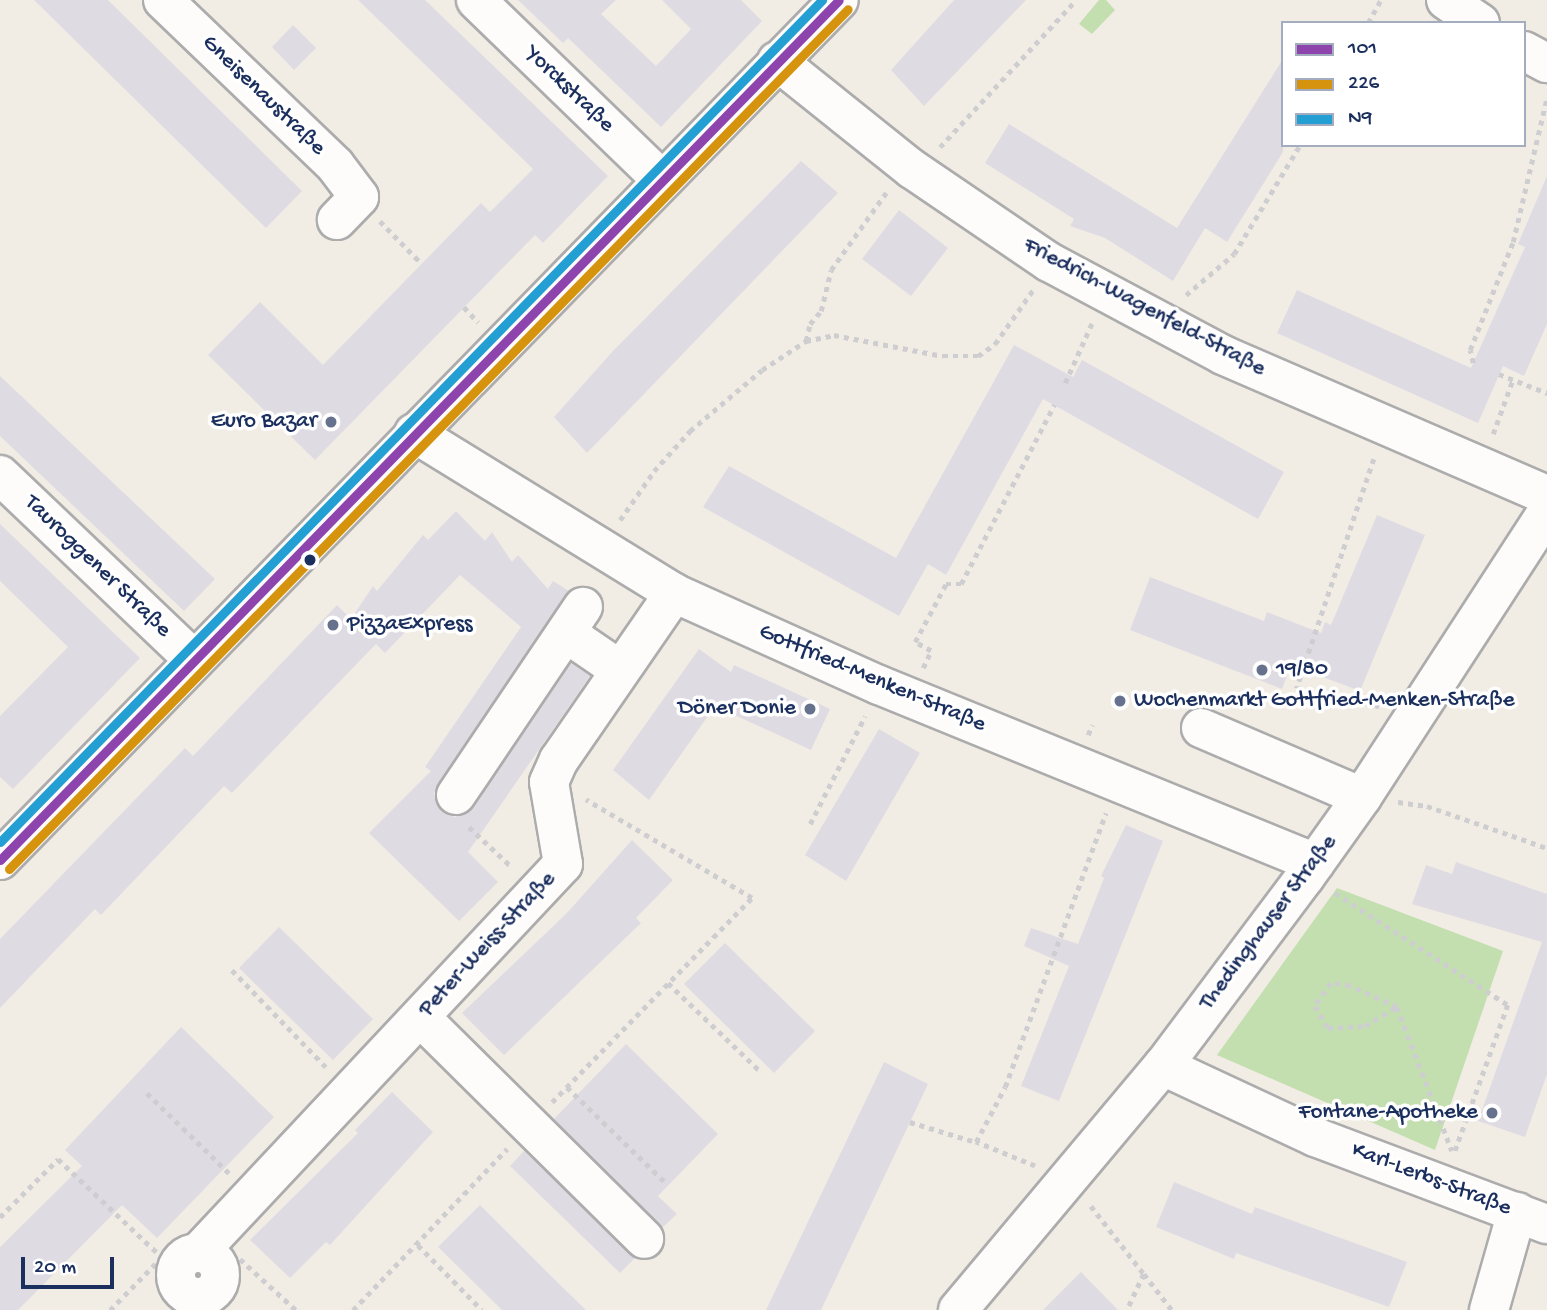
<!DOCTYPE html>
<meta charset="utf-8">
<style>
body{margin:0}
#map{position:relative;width:1547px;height:1310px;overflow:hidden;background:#f2ede4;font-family:"Gochi Hand",sans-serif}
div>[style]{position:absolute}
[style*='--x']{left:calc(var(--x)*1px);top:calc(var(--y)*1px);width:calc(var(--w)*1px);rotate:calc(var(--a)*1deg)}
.green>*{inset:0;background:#c3dfb0}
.building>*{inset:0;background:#dfdbe3}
.path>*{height:4.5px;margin-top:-2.25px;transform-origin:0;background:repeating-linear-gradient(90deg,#ceced0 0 5px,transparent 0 10px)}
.roads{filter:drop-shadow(2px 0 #acacad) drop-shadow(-2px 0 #acacad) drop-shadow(0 2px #acacad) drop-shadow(0 -2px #acacad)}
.minor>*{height:38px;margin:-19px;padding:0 19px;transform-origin:19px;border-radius:19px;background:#fdfcfb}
.minor>.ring{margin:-19px;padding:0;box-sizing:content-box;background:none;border:38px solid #fdfcfb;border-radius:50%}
.bus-1>*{height:9px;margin:-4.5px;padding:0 4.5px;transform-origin:4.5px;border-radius:4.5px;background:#8e44ad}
.bus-2>*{height:9px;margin:-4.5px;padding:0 4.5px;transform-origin:4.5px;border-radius:4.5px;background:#d6940e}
.bus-3>*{height:9px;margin:-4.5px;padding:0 4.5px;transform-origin:4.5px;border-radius:4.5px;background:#249fd3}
.dots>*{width:19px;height:19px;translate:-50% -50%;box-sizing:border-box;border:4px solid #fff;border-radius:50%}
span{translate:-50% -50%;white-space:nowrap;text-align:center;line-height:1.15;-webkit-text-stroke:7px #fff;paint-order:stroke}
.street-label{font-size:23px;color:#1b2f5e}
.poi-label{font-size:23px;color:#1b2f5e}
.right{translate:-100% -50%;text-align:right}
.left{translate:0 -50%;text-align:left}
.legend{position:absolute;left:1281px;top:21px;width:245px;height:126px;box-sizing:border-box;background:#fff;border:2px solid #a4acbf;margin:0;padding:9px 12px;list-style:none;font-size:21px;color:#1b2f5e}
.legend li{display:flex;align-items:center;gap:14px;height:35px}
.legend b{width:35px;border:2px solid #a4acbf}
.scale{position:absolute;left:21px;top:1257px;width:93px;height:32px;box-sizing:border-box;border:4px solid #1b2f5e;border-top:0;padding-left:9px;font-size:21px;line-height:24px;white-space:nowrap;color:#1b2f5e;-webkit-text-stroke:5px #fff;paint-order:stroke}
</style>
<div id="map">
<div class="green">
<div style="clip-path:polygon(1099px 0,1106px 0,1115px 10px,1092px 34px,1079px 24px)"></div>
<div style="clip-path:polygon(1337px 888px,1503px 951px,1435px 1150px,1217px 1055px)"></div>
</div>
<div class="building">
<div style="clip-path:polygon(34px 0,108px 0,302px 191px,266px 228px)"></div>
<div style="clip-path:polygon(358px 0,425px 0,608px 176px,543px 243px,535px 235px,315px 460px,208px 355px,260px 302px,323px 365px,481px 203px,490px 212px,533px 169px)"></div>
<div style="clip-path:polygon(518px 0,616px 0,601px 14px,656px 66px,691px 29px,662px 0,741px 0,762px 21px,661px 127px,568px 38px,563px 43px)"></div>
<div style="clip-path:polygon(954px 0,1026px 0,924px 106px,891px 70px)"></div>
<div style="clip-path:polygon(293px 25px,316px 48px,294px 70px,272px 47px)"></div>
<div style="clip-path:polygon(1283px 59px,1283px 152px,1227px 242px,1205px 228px,1173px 281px,1105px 238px,1070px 226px,1074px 219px,985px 163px,1009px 124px,1177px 228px)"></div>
<div style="clip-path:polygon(801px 161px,838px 193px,587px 453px,554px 417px,613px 351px)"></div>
<div style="clip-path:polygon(1547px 176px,1547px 324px,1524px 376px,1503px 366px,1478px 423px,1277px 333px,1297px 290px,1471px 368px,1525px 247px,1518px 244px)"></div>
<div style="clip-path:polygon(899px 210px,948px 248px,911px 296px,862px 259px)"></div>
<div style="clip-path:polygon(1014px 345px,1073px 377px,1082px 360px,1284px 472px,1258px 519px,1043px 399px,946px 575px,928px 564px,899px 616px,703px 507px,729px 466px,896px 558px)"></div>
<div style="clip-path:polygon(0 376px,215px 579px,184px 611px,0 436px)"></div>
<div style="clip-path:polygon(456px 511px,485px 541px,492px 532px,512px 562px,518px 555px,548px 589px,553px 581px,569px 591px,438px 783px,434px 794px,443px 813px,455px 817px,474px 807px,571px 663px,590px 676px,468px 852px,498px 882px,459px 921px,369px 833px,431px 771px,425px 767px,521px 627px,460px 575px,385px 653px,376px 644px,232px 793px,224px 786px,101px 915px,95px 909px,0 1008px,0 939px,185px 748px,193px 756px,337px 605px,351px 619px,373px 586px,377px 591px,423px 535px,428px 540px)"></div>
<div style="clip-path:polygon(1377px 515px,1425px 535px,1360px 691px,1291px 665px,1282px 689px,1130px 630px,1150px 577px,1264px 621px,1267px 612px,1321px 633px,1325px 622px,1331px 625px)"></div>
<div style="clip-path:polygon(0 524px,140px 658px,13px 789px,0 777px,0 716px,68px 647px,0 581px)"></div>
<div style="clip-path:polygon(699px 649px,731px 672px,734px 665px,830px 709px,811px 750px,715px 706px,649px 800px,613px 770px)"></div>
<div style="clip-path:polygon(879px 729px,920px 753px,846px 881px,805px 855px)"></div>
<div style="clip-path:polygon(1126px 825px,1163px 841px,1059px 1101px,1021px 1086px,1069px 966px,1024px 946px,1031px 928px,1078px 944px,1104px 878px,1101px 876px)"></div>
<div style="clip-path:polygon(632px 840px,673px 880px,636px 918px,641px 923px,504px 1055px,462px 1013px,567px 913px)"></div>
<div style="clip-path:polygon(1456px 862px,1547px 894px,1547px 1074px,1525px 1137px,1478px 1121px,1542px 942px,1412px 904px,1426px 865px,1452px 874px)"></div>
<div style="clip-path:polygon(279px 927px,373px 1019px,333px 1060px,239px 968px)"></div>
<div style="clip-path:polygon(725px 943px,815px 1031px,774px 1073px,684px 984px)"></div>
<div style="clip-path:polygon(181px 1027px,274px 1117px,157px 1238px,122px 1205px,18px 1310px,0 1310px,0 1247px,82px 1166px,65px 1150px)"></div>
<div style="clip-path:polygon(626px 1044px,718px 1134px,658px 1196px,677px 1214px,662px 1228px,554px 1119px)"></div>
<div style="clip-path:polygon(884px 1062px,928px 1084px,886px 1173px,821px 1310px,766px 1310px)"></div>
<div style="clip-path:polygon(392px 1092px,433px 1132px,330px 1245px,326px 1242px,290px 1278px,250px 1240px,358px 1133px,355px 1130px)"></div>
<div style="clip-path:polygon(524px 1151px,635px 1258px,620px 1273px,510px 1166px)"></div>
<div style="clip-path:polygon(1174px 1182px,1252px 1214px,1255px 1207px,1407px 1262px,1389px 1307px,1236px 1253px,1234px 1259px,1156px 1227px)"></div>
<div style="clip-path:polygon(480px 1205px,552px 1277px,586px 1310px,502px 1310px,438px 1247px)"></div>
<div style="clip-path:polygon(1081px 1272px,1118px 1310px,1043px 1310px)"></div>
</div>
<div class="path">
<div style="--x:1368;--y:23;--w:26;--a:-61"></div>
<div style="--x:940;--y:147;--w:200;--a:-47.2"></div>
<div style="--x:380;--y:221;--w:60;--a:45.7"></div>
<div style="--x:1186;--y:295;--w:63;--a:-40.5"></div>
<div style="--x:1234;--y:254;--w:127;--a:-58.8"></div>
<div style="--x:464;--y:307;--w:21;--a:47"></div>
<div style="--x:806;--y:341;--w:29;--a:-12"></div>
<div style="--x:834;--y:335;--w:111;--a:10.9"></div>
<div style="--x:943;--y:356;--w:35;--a:0"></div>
<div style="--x:978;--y:356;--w:21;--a:-35"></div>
<div style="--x:995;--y:344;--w:66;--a:-54.9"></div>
<div style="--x:1473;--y:363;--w:13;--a:-103"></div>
<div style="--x:1470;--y:350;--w:116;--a:-68.3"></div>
<div style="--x:1513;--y:242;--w:149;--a:-76.8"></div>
<div style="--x:1499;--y:374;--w:52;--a:21.6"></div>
<div style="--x:1065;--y:383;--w:66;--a:-65.8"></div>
<div style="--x:1493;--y:434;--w:59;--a:-70"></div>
<div style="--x:1374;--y:459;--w:242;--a:108.6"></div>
<div style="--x:1297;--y:688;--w:84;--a:12.4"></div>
<div style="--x:620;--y:520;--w:60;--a:-55.2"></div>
<div style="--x:654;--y:471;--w:54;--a:-48"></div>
<div style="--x:690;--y:431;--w:94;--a:-40.3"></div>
<div style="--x:762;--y:370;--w:53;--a:-33.4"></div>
<div style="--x:806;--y:341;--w:17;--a:-77"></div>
<div style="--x:810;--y:324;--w:17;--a:-50"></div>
<div style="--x:821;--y:311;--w:42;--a:-76.3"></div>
<div style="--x:831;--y:270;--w:95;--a:-54.5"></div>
<div style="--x:923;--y:668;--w:19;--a:-65"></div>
<div style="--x:931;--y:651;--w:18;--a:-151"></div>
<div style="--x:915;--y:642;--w:66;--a:-61.9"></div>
<div style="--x:946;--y:584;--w:15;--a:0"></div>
<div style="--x:961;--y:584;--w:202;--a:-62.5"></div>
<div style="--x:1088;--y:735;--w:11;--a:-68"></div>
<div style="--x:1398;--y:802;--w:29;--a:8"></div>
<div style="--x:1427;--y:806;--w:127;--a:19.3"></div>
<div style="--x:810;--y:824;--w:121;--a:-63"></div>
<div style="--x:469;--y:827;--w:60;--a:43"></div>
<div style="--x:1335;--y:893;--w:206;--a:32.9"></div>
<div style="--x:1508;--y:1005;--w:158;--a:109.9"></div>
<div style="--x:232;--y:970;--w:135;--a:45.9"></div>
<div style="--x:668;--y:983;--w:126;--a:43.7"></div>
<div style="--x:1397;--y:1007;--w:51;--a:-155.9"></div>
<div style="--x:1350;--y:986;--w:19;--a:-171"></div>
<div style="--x:1331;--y:983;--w:28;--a:125"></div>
<div style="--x:1315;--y:1006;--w:26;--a:59"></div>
<div style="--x:1328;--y:1028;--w:37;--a:-3"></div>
<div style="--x:1365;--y:1026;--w:37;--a:-31"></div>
<div style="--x:1397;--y:1007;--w:154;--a:69.1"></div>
<div style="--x:567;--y:1087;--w:135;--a:44.1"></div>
<div style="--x:147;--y:1093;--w:115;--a:44.3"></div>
<div style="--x:552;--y:1102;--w:286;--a:-45.6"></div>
<div style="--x:752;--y:898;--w:193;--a:-149.4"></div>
<div style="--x:910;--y:1122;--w:69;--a:16.9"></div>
<div style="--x:1035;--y:1166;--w:64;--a:-157.9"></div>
<div style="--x:976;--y:1142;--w:62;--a:-62.2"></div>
<div style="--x:1005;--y:1087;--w:292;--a:-69.8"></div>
<div style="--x:1091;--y:1206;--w:86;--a:52.1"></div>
<div style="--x:1144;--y:1274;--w:40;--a:115"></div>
<div style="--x:0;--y:1217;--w:82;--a:-45"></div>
<div style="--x:58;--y:1159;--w:149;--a:43.4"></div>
<div style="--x:418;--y:1245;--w:91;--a:45.4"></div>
<div style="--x:240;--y:1259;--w:76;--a:42.3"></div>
<div style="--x:1144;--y:1274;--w:46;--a:52.1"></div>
<div style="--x:110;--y:1310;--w:73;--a:-45.6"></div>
<div style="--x:353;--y:1310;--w:223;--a:-46.3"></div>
</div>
<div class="roads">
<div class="minor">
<div style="--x:163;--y:0;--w:238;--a:43.8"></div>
<div style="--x:335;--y:165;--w:40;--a:53"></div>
<div style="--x:359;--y:197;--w:32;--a:134"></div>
<div style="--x:476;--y:0;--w:259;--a:44.1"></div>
<div style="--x:1446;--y:0;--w:41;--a:34.1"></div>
<div style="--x:1524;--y:51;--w:26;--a:28"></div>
<div style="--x:777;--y:61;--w:173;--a:38.7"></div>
<div style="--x:912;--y:169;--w:166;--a:34.2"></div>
<div style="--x:1049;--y:262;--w:197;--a:28.1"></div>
<div style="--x:1223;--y:355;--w:353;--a:23.4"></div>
<div style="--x:414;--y:433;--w:305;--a:31.6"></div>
<div style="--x:674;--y:593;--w:225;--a:24.2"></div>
<div style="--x:879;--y:685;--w:471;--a:22.2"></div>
<div style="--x:0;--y:475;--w:268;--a:43.6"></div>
<div style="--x:566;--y:633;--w:65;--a:34.4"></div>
<div style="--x:1201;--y:728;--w:175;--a:23.2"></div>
<div style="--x:456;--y:795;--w:227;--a:-56"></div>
<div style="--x:0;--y:860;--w:1201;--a:-45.71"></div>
<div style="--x:421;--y:1018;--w:314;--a:44.7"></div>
<div style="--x:1163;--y:1066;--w:168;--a:25"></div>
<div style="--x:1315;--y:1137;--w:248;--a:20.6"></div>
<div style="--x:199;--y:1252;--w:532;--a:-46.83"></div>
<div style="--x:563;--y:864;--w:83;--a:-99.7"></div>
<div style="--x:549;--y:782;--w:24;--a:-66"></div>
<div style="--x:559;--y:760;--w:203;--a:-55.4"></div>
<div class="ring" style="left:176px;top:1253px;width:6px;height:6px"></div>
<div style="--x:958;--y:1310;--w:319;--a:-50"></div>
<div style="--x:1163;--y:1066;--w:236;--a:-53.1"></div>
<div style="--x:1305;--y:877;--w:98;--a:-54.5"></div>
<div style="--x:1362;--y:797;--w:340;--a:-57"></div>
<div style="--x:1489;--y:1310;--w:102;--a:-74.1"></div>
</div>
</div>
<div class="bus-1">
<div style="--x:0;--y:860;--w:1201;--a:-45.71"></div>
</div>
<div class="bus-2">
<div style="--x:9;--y:869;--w:1201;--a:-45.71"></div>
</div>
<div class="bus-3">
<div style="--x:0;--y:842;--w:1177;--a:-45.69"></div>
</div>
<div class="dots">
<div style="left:331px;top:422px;background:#66728d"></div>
<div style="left:310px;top:560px;background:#1b2f5e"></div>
<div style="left:333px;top:625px;background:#66728d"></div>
<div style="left:1262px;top:670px;background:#66728d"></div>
<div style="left:1120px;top:701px;background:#66728d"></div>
<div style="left:810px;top:709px;background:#66728d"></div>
<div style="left:1492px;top:1113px;background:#66728d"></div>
</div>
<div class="street-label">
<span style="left:569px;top:90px;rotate:44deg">Yorckstraße</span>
<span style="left:263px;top:96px;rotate:44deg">Gneisenaustraße</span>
<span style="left:1144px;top:308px;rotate:28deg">Friedrich-Wagenfeld-Straße</span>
<span style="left:97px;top:567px;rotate:44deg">Tauroggener Straße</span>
<span style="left:872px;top:679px;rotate:23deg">Gottfried-Menken-Straße</span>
<span style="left:1269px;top:923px;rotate:-53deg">Thedinghauser Straße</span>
<span style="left:488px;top:945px;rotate:-47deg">Peter-Weiss-Straße</span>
<span style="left:1431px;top:1180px;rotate:21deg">Karl-Lerbs-Straße</span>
</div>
<div class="poi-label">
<span class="right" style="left:317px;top:422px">Euro Bazar</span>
<span class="left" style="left:347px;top:625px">PizzaExpress</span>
<span class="left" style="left:1276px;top:670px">19/80</span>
<span class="left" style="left:1134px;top:701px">Wochenmarkt Gottfried-Menken-Straße</span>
<span class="right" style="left:796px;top:709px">Döner Donie</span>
<span class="right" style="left:1478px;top:1113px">Fontane-Apotheke</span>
</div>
<ul class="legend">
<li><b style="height:9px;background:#8e44ad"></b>101</li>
<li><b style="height:9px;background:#d6940e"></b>226</li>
<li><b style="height:9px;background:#249fd3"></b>N9</li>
</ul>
<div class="scale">20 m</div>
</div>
